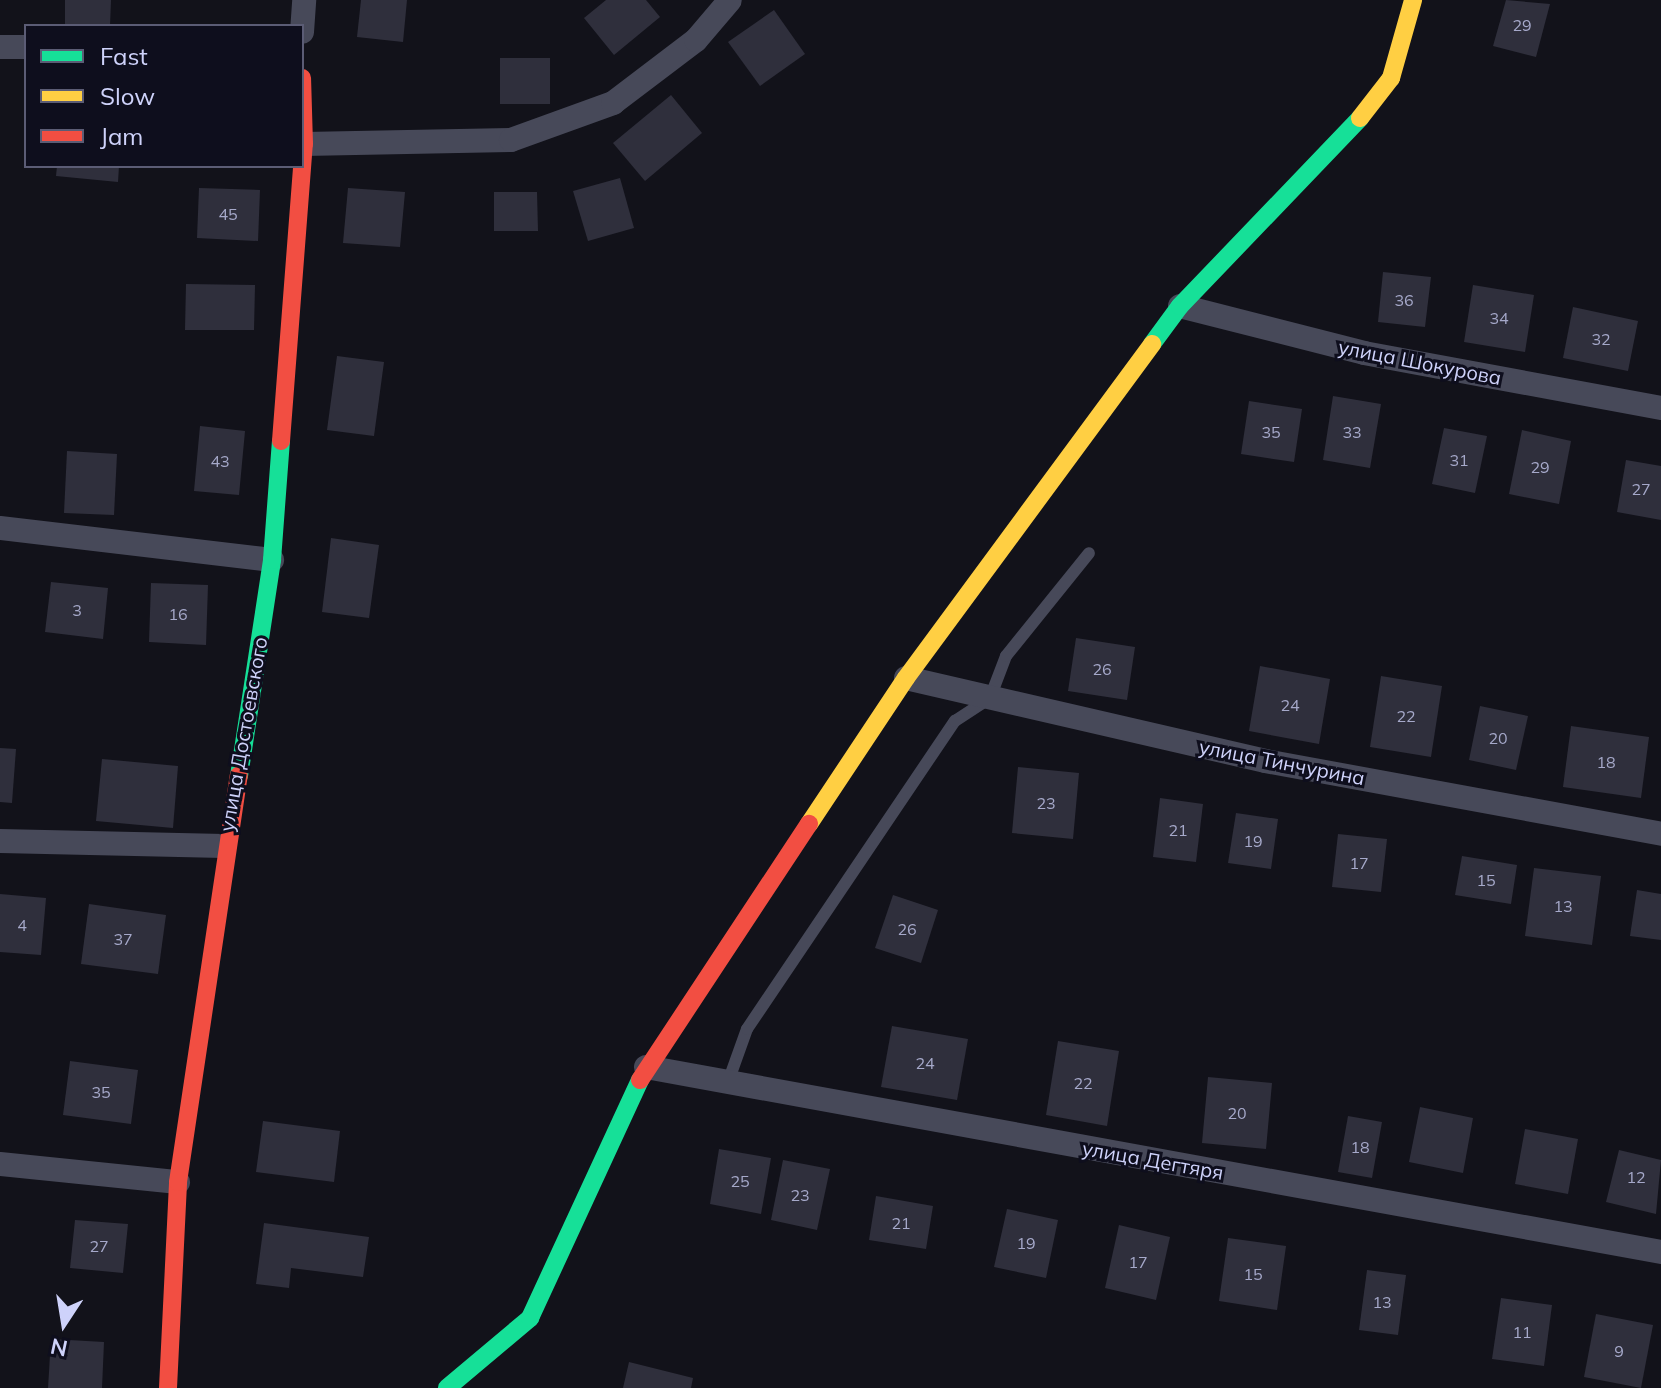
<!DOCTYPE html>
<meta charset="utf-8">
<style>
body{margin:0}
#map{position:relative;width:1661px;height:1388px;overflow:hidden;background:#12121a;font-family:Mulish,sans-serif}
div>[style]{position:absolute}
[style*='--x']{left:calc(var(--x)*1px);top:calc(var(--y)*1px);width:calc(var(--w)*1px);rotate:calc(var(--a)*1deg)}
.building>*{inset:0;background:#2f2f3c}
.lane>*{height:12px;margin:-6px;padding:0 6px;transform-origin:6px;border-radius:6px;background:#474959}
.street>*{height:24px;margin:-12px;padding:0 12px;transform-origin:12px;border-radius:12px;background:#474959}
.fast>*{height:18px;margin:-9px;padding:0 9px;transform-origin:9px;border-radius:9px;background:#16e098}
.slow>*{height:18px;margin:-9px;padding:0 9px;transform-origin:9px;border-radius:9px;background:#ffcf43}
.jam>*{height:18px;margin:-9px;padding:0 9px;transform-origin:9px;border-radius:9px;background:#f24e42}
span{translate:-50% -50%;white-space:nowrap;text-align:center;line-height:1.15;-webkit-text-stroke:6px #0e0e1d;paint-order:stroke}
.number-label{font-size:16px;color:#a6a9ca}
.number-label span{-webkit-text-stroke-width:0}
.street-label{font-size:20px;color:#ced2fa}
.legend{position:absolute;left:24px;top:24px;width:280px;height:144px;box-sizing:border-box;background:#0e0e1d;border:2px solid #5b5c75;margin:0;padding:10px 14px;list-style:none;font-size:24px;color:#ced2fa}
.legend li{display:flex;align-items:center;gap:16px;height:40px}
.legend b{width:40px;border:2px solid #5b5c75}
.north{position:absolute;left:24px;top:1284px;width:80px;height:80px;-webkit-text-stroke:6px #0e0e1d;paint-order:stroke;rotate:192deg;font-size:22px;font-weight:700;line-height:32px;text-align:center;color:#ced2fa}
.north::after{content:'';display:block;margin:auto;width:28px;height:36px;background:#ced2fa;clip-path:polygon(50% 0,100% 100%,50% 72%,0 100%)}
</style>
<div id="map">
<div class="building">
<div style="clip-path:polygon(65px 0,111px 0,110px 26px,65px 26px)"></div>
<div style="clip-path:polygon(361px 0,407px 0,403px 42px,357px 37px)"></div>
<div style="clip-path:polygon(606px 0,646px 0,660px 17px,614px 55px,584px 18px)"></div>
<div style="clip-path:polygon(1506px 0,1550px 4px,1536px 57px,1493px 46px)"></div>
<div style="clip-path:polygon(774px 10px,805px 54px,760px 86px,728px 42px)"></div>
<div style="clip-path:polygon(500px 58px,550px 58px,550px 104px,500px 104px)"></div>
<div style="clip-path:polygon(671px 95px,702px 133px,645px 181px,613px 143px)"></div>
<div style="clip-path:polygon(57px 166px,119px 166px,118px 182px,56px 176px)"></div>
<div style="clip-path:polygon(620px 178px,634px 228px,588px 241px,573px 191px)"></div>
<div style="clip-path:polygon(199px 188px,260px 190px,258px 241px,197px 238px)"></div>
<div style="clip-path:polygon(348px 188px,405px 192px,400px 247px,343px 243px)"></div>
<div style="clip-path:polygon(494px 192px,537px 192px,538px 231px,494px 231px)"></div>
<div style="clip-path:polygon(1383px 272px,1431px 277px,1425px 327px,1378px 322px)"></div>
<div style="clip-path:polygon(186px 284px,255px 285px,254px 330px,185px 330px)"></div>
<div style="clip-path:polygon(1473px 285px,1534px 295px,1525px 352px,1464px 342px)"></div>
<div style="clip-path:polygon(1573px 307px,1638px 321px,1628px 371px,1563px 358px)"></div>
<div style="clip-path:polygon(337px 356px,384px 362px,374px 436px,327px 430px)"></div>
<div style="clip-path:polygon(1333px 396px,1381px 404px,1370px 468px,1323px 460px)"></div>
<div style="clip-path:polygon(1249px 401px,1302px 409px,1294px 462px,1241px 454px)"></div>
<div style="clip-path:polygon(200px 426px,245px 431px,239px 495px,194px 491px)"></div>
<div style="clip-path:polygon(1444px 428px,1487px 436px,1475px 493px,1432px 484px)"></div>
<div style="clip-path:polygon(1522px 430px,1571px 441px,1559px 504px,1509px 494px)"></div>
<div style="clip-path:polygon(67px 451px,117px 454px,114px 515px,64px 513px)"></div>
<div style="clip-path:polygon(1626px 460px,1661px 466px,1661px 520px,1617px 512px)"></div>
<div style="clip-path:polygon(331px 538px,379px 545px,369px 618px,322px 612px)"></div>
<div style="clip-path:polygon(51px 582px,108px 588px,103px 639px,45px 632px)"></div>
<div style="clip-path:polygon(151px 583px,208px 585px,206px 645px,149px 642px)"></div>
<div style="clip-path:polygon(1076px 638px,1135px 647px,1127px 700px,1068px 691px)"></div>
<div style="clip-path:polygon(1260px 666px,1330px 679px,1319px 744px,1249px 731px)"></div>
<div style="clip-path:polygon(1381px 676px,1442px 686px,1431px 757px,1370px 747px)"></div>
<div style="clip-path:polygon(1480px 706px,1528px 716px,1516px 770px,1469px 760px)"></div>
<div style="clip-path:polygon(1571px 726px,1649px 737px,1641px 798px,1563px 787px)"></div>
<div style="clip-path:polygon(0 748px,16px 749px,12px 803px,0 802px)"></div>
<div style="clip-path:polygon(102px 759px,178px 766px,173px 828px,96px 821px)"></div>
<div style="clip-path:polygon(1018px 767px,1079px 773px,1073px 839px,1012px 833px)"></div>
<div style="clip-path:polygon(1160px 798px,1203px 804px,1196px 862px,1153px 857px)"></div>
<div style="clip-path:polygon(1236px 813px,1278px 819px,1271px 869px,1228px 863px)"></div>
<div style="clip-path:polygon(1338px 834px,1387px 839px,1381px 892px,1332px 887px)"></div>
<div style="clip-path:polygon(1462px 856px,1517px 865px,1511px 904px,1455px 895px)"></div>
<div style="clip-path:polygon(1534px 868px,1601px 876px,1592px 945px,1525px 936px)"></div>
<div style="clip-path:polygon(1637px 890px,1661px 894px,1661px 940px,1630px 936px)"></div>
<div style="clip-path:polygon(0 894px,46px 898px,41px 955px,0 952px)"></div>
<div style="clip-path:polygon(893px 895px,938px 910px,921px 963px,875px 948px)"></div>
<div style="clip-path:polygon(89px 904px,166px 915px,158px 974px,81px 964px)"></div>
<div style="clip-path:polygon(892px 1026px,968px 1039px,957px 1100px,881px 1087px)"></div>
<div style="clip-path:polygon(1058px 1041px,1119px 1051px,1107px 1126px,1046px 1115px)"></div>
<div style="clip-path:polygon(70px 1061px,138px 1070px,131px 1124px,63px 1115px)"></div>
<div style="clip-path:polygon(1208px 1077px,1272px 1083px,1266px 1149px,1202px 1143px)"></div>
<div style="clip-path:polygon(1420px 1107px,1473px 1118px,1463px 1173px,1409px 1162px)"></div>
<div style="clip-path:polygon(1348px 1116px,1382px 1122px,1372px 1178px,1338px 1172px)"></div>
<div style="clip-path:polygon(263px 1121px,340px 1131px,334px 1182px,256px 1172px)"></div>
<div style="clip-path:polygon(1525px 1129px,1578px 1139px,1568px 1194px,1515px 1184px)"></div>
<div style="clip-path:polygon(719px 1149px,771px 1158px,761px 1214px,710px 1204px)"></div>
<div style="clip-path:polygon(1619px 1150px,1661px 1160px,1656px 1214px,1606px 1202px)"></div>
<div style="clip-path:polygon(783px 1160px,830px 1169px,817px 1230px,771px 1220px)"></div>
<div style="clip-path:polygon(876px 1196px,933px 1206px,926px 1249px,869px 1240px)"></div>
<div style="clip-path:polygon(1007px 1209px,1058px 1220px,1046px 1278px,994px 1267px)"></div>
<div style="clip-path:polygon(75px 1220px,128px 1224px,123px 1273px,70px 1268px)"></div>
<div style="clip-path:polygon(264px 1223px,369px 1237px,363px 1277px,291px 1268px,289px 1288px,256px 1284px)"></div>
<div style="clip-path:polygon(1119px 1225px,1170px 1237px,1156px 1300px,1105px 1288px)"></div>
<div style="clip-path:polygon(1228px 1238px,1286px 1246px,1277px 1310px,1219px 1301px)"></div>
<div style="clip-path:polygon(1367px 1270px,1406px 1275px,1398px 1335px,1359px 1330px)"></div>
<div style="clip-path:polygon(1501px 1298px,1552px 1305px,1544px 1366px,1492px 1359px)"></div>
<div style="clip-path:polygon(1596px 1314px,1653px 1325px,1641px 1388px,1584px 1377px)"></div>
<div style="clip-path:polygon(51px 1339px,104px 1342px,102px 1388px,48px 1388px)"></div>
<div style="clip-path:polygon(629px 1362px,693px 1378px,691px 1388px,623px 1388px)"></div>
</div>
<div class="lane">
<div style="--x:728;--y:1082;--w:56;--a:-70.3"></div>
<div style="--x:747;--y:1029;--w:372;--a:-56"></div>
<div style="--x:955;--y:721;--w:42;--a:-33.3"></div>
<div style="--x:990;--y:698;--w:45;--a:-69.1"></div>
<div style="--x:1006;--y:656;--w:132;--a:-51.1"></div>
</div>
<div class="street">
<div style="--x:302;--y:32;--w:32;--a:-86"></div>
<div style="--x:0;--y:47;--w:26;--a:0"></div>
<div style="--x:304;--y:144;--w:207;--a:-1.1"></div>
<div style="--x:511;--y:140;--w:109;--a:-19.9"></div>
<div style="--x:613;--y:103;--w:104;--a:-37.2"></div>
<div style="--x:696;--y:40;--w:52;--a:-49.6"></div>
<div style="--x:1180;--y:306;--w:190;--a:14.3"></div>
<div style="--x:1364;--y:353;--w:302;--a:10.5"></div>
<div style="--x:0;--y:528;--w:274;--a:6.7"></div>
<div style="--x:906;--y:678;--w:368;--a:13"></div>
<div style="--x:1265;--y:761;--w:403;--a:10.4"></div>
<div style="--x:0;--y:841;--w:224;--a:1.3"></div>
<div style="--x:646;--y:1067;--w:1032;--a:10.33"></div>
<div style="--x:0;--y:1164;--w:179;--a:5.8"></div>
</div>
<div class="fast">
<div style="--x:1152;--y:344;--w:47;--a:-53.6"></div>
<div style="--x:1180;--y:306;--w:260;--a:-46.2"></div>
<div style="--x:239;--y:776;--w:219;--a:-81.3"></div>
<div style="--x:272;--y:560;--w:119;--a:-85.7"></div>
<div style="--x:447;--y:1388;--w:109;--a:-40.1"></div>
<div style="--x:530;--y:1318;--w:262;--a:-65.2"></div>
</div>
<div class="slow">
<div style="--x:1360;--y:118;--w:51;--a:-52.2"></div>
<div style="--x:1391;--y:78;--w:81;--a:-74.2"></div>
<div style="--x:809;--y:824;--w:175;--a:-56.4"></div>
<div style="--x:906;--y:678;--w:415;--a:-53.6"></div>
</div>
<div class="jam">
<div style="--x:281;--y:441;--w:298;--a:-85.6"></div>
<div style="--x:304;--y:144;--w:66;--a:-91.7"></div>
<div style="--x:640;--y:1080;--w:307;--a:-56.6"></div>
<div style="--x:168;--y:1388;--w:206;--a:-87.2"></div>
<div style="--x:178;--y:1182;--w:411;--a:-81.5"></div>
</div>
<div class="number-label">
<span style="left:1522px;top:25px">29</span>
<span style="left:228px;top:214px">45</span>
<span style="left:1404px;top:300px">36</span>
<span style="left:1499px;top:318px">34</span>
<span style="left:1601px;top:339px">32</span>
<span style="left:1271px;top:432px">35</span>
<span style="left:1352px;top:432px">33</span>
<span style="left:1459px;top:460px">31</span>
<span style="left:220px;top:461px">43</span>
<span style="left:1540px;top:467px">29</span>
<span style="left:1641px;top:489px">27</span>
<span style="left:77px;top:610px">3</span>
<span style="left:178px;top:614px">16</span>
<span style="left:1102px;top:669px">26</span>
<span style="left:1290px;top:705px">24</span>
<span style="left:1406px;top:716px">22</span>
<span style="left:1498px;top:738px">20</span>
<span style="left:1606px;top:762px">18</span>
<span style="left:1046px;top:803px">23</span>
<span style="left:1178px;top:830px">21</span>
<span style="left:1253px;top:841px">19</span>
<span style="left:1359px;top:863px">17</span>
<span style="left:1486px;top:880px">15</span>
<span style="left:1563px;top:906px">13</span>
<span style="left:22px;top:925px">4</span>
<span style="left:907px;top:929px">26</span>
<span style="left:123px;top:939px">37</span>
<span style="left:925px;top:1063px">24</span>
<span style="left:1083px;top:1083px">22</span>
<span style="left:101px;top:1092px">35</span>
<span style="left:1237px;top:1113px">20</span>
<span style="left:1360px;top:1147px">18</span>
<span style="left:1636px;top:1177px">12</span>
<span style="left:740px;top:1181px">25</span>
<span style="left:800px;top:1195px">23</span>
<span style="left:901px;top:1223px">21</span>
<span style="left:1026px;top:1243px">19</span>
<span style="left:99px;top:1246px">27</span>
<span style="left:1138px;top:1262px">17</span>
<span style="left:1253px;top:1274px">15</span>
<span style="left:1382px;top:1302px">13</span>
<span style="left:1522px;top:1332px">11</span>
<span style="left:1619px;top:1351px">9</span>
</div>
<div class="street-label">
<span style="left:1420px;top:362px;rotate:11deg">улица Шокурова</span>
<span style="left:243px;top:734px;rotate:-80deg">улица Достоевского</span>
<span style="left:1282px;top:762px;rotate:11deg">улица Тинчурина</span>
<span style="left:1153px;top:1160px;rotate:10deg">улица Дегтяря</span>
</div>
<ul class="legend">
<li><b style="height:10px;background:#16e098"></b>Fast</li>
<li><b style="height:10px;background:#ffcf43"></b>Slow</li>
<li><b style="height:10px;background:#f24e42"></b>Jam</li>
</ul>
<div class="north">N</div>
</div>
